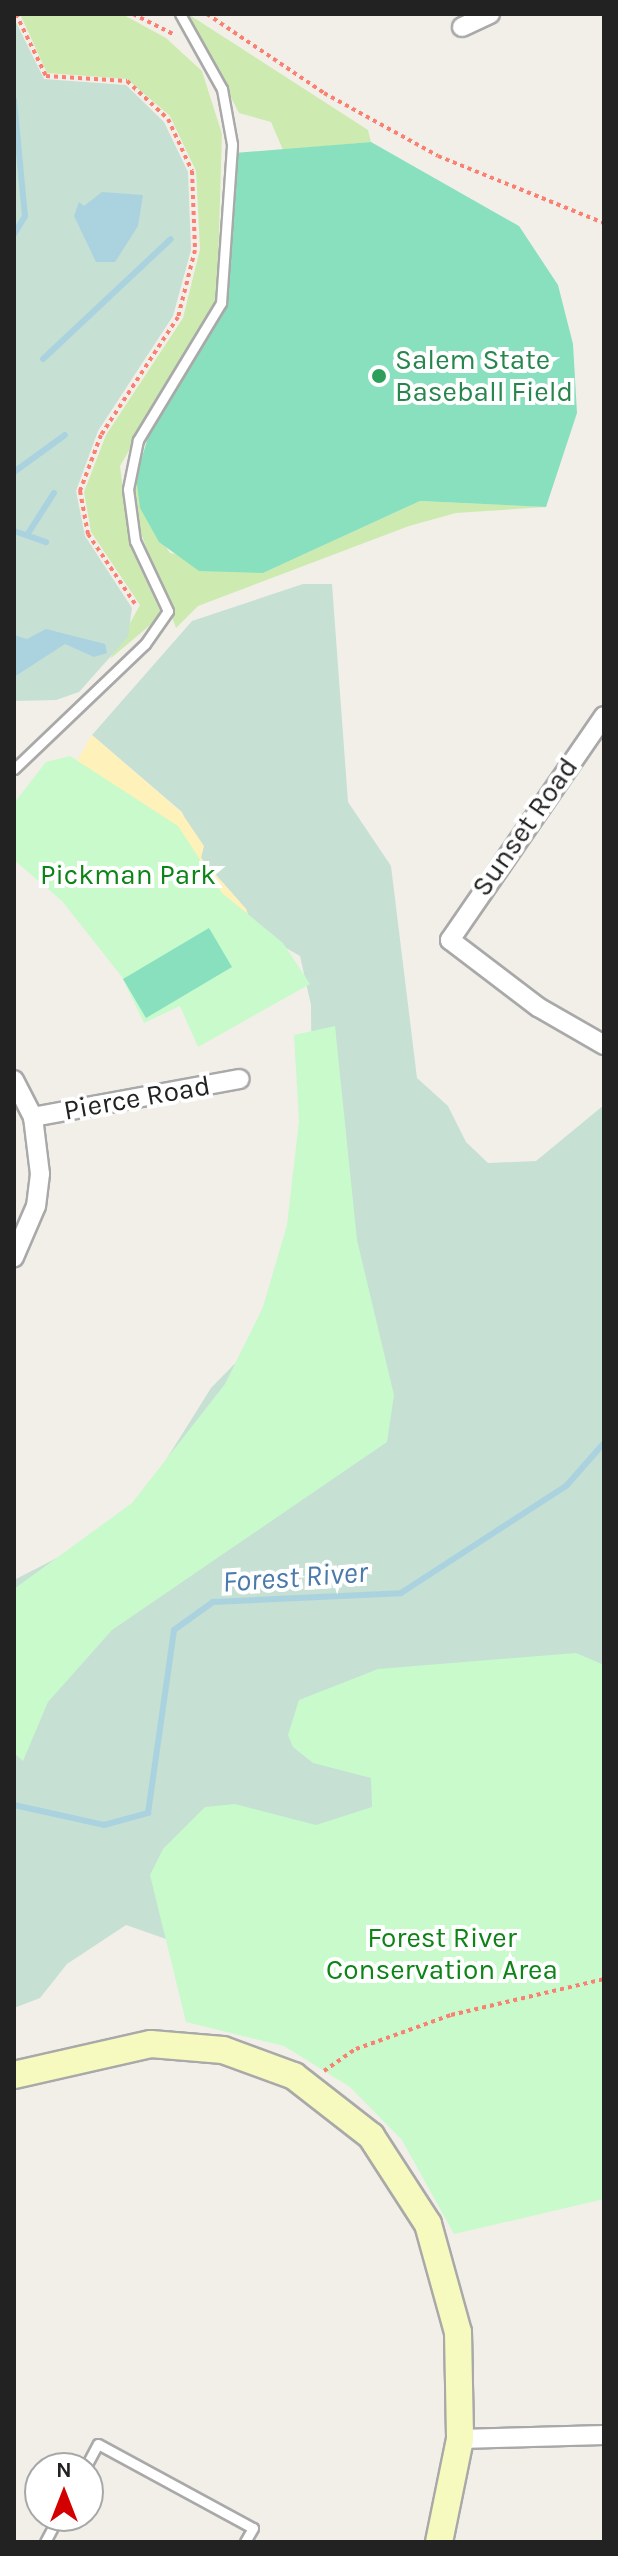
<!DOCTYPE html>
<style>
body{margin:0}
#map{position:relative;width:618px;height:2556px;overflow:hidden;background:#f2efe9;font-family:Karla,sans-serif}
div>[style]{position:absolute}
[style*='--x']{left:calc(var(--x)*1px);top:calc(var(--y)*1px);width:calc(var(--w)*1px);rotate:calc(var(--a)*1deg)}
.grass>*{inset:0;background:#cdebb0}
.wetland>*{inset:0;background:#c6e0d4}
.sand>*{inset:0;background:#fff1ba}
.park>*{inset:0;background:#c8facc}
.pitch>*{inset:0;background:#88e0be}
.water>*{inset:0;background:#aad3df}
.stream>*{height:6px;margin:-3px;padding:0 3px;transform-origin:3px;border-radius:3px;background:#aad3df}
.path>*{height:4px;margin-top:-2px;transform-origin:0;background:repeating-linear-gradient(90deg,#fa8072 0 4px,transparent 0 8px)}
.roads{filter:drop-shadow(2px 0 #a9a9a9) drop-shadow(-2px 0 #a9a9a9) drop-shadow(0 2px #a9a9a9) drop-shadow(0 -2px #a9a9a9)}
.lane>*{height:9px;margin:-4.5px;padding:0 4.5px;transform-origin:4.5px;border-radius:4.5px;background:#fff}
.street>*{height:18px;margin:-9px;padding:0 9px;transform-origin:9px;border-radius:9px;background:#fff}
.secondary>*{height:26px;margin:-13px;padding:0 13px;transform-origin:13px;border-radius:13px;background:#f7fabf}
.dots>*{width:22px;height:22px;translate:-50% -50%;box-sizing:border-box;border:4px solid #fff;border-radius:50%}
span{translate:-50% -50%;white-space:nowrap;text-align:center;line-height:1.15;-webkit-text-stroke:8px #fff;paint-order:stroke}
.leisure-label{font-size:28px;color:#27864d}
.left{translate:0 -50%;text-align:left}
.street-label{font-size:28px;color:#222}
.park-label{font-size:28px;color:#0c8416}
.water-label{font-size:30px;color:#4a7aab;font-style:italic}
.frame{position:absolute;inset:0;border:16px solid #222;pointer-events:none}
.north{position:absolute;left:24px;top:2452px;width:80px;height:80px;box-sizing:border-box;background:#fff;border:2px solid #a7a7a7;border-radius:50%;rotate:0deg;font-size:22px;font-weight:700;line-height:32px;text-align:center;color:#222}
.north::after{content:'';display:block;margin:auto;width:28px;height:36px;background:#d40000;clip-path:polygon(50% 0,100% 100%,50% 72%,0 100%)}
</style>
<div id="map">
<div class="grass">
<div style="clip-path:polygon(20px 14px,122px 14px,166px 38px,202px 71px,222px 134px,217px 299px,120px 466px,130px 546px,162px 615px,110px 659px,140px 605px,91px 532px,84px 492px,106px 435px,183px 318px,200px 249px,196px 171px,170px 116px,127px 79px,47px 73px)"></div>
<div style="clip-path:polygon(188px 14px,368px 130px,371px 142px,283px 150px,271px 122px,239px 113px)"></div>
<div style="clip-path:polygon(139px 461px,140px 508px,170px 553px,263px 573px,420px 501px,546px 507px,456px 513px,409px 526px,198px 606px,176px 628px,131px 506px)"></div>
</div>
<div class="wetland">
<div style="clip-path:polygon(14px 18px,44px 79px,126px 85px,164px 122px,188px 172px,191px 250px,173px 316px,98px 431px,76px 491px,85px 536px,132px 608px,128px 637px,79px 692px,56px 700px,14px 701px)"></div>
<div style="clip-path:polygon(303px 584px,332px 584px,348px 802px,391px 866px,417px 1078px,448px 1106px,466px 1142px,488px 1163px,536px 1161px,604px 1105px,604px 1907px,187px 1959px,166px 1939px,126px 1925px,67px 1964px,40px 1998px,14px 2008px,14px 1580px,127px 1522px,211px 1388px,254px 1344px,282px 1297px,312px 1126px,311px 1005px,300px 956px,253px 929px,246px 909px,201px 858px,182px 812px,92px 735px,192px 621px)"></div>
</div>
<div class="sand">
<div style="clip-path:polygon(92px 735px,181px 812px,204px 846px,201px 858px,246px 909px,253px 929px,71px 771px)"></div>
</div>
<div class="park">
<div style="clip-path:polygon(70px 756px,178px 826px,222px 893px,283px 943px,310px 984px,198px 1047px,180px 1006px,144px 1023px,122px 977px,62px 901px,14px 860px,14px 803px,46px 762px)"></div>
<div style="clip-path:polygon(335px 1026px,357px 1240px,394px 1395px,387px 1442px,112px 1630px,48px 1702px,23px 1761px,14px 1753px,14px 1589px,132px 1503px,225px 1384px,263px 1307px,287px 1225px,299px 1121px,294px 1035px)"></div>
<div style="clip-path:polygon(576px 1653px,604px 1665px,604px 2199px,454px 2234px,402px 2140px,350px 2087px,284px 2046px,186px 2022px,150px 1875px,163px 1849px,205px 1807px,235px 1804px,316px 1825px,372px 1807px,371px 1778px,313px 1763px,293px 1747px,288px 1735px,299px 1700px,378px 1669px)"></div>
</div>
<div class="pitch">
<div style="clip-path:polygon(371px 142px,519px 226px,558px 285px,573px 344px,577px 413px,546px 507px,420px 501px,263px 573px,199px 571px,159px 542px,140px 508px,136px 477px,149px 434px,225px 306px,234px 153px)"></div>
<div style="clip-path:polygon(209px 928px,232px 967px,146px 1018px,123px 979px)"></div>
</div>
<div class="water">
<div style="clip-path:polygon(102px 192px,143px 195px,138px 226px,115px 262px,96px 262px,74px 216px,79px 202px,84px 206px)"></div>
<div style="clip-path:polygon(46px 629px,105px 644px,107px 653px,94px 657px,65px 644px,14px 677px,14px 635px,27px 639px)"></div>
</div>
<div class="stream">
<div style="--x:14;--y:100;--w:117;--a:84.6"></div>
<div style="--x:25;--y:216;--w:21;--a:121"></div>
<div style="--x:43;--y:359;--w:175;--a:-43.2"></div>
<div style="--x:14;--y:472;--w:63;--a:-36"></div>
<div style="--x:14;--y:531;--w:34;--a:19"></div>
<div style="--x:27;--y:535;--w:50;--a:-57.3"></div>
<div style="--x:14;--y:1805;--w:92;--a:12.5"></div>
<div style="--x:104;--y:1825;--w:46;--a:-15.3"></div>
<div style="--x:148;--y:1813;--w:185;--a:-81.9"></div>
<div style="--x:174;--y:1630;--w:48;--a:-35.7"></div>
<div style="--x:213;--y:1602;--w:188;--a:-2.7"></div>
<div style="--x:401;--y:1593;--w:198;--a:-33"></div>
<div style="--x:567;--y:1485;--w:56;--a:-48.6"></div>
</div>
<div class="path">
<div style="--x:16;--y:14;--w:69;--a:64.2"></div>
<div style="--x:46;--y:76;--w:81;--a:3.5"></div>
<div style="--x:127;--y:81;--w:56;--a:42.8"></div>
<div style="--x:168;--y:119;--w:57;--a:65.2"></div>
<div style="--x:192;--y:171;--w:79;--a:87.8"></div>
<div style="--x:195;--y:250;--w:69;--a:104.2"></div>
<div style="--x:178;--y:317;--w:141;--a:123.1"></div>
<div style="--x:101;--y:435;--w:60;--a:110.6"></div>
<div style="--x:80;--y:491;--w:44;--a:79.5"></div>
<div style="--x:88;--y:534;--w:84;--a:56.1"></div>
<div style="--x:133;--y:14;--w:45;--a:26.6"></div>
<div style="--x:207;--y:14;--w:141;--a:34"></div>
<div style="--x:324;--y:93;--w:130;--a:28.9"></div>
<div style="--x:438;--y:156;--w:179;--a:22"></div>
<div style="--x:324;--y:2071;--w:39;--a:-35"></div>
<div style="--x:356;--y:2049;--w:101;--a:-19.7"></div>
<div style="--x:451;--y:2015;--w:157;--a:-13.2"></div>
</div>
<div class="roads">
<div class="lane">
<div style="--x:14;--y:769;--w:181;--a:-43.7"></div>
<div style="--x:145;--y:644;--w:40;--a:-55.1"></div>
<div style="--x:168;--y:611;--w:77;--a:-115.2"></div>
<div style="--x:135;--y:541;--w:52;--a:-97.7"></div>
<div style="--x:128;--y:489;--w:50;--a:-78.5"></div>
<div style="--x:138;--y:440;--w:160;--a:-58.8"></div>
<div style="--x:221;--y:303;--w:159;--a:-86"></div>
<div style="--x:232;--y:144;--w:56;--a:-100.3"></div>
<div style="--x:222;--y:89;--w:86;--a:-119.2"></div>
<div style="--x:85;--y:2468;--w:27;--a:-62"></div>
<div style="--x:98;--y:2444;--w:176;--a:28.5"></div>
<div style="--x:253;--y:2528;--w:16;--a:120"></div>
<div style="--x:45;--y:2542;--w:30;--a:-62"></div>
</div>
<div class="street">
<div style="--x:462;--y:27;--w:31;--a:-25"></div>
<div style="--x:604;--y:716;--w:272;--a:124.5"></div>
<div style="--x:450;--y:940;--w:111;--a:37.3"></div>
<div style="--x:538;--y:1007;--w:76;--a:29.9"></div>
<div style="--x:14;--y:1080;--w:42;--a:62.8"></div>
<div style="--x:33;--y:1117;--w:57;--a:83"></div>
<div style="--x:40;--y:1174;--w:32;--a:97"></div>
<div style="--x:36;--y:1206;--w:56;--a:113.3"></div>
<div style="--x:33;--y:1117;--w:210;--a:-10.4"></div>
<div style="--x:460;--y:2439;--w:144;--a:-1.6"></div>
</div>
<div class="secondary">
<div style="--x:14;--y:2075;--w:140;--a:-12.8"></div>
<div style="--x:151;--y:2044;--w:72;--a:4.8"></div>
<div style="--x:223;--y:2050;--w:76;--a:20.1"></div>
<div style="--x:294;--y:2076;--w:98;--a:37.9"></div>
<div style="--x:371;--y:2136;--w:105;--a:57.1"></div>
<div style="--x:428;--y:2224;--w:112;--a:74.5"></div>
<div style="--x:458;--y:2332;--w:107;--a:88.9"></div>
<div style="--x:460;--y:2439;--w:105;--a:101.5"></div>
</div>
</div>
<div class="dots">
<div style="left:379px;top:376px;background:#2e9e5b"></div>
</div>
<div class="leisure-label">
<span class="left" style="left:395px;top:376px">Salem State<br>Baseball Field</span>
</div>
<div class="street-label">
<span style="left:525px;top:827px;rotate:-55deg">Sunset Road</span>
<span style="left:137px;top:1098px;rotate:-10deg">Pierce Road</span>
</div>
<div class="park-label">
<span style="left:128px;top:875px">Pickman Park</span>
<span style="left:442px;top:1954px">Forest River<br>Conservation Area</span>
</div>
<div class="water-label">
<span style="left:295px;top:1577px;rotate:-4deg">Forest River</span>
</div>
<div class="frame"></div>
<div class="north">N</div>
</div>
